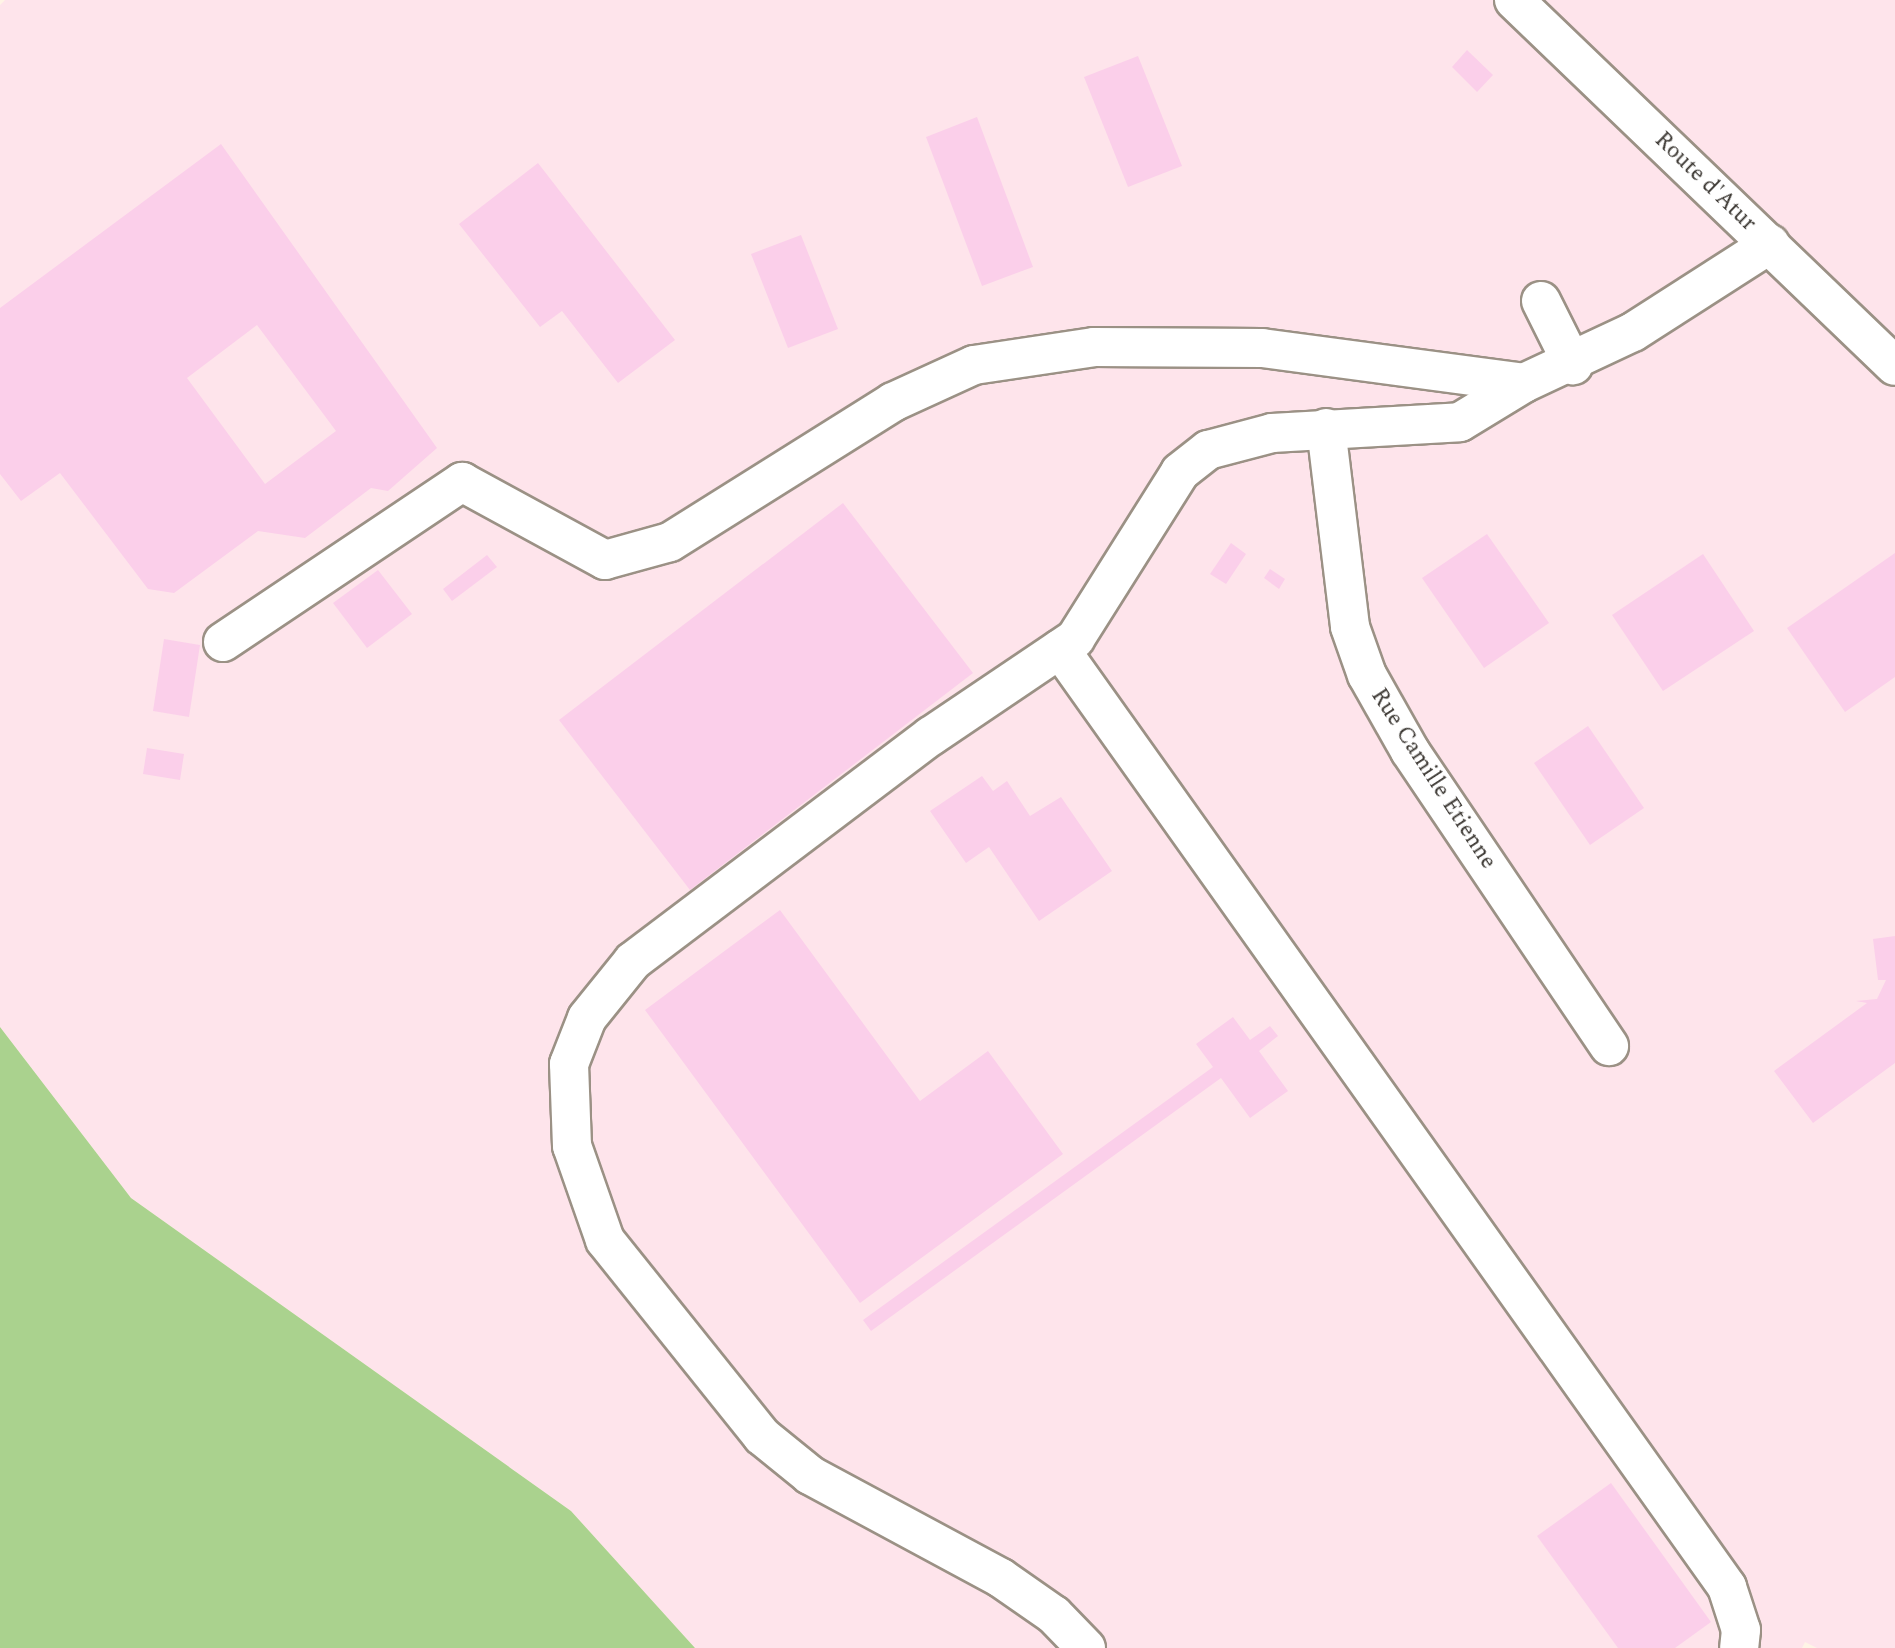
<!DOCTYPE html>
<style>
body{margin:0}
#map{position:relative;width:1895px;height:1648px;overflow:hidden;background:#fff4e6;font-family:Spectral,serif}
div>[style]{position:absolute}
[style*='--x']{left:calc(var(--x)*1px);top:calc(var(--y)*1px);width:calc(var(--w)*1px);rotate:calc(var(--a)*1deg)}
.industrial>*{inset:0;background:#fee4eb}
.forest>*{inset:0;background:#aad28e}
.building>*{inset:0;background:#fbcfea}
.roads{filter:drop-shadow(2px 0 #9b9185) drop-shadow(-2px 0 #9b9185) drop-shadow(0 2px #9b9185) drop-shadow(0 -2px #9b9185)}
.minor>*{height:38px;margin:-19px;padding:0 19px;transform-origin:19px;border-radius:19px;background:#fff}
span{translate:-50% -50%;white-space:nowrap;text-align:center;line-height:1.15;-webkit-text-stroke:6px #fff;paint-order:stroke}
.street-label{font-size:23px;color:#3a3631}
</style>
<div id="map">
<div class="industrial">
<div style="clip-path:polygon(5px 0,1895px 0,1895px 1648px,1817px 1648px,1805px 1642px,1802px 1648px,695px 1648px,571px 1511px,131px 1198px,0 1027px,0 5px)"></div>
</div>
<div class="forest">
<div style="clip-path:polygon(0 1027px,131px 1198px,571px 1511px,695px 1648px,0 1648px)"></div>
</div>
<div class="building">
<div style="clip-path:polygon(1467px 50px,1493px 75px,1477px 92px,1452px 67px)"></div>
<div style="clip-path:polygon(1138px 56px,1182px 166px,1128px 187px,1084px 77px)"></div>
<div style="clip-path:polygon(977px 117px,1033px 267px,982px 286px,926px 137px)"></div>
<div style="clip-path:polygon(evenodd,221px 144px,437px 448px,388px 491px,371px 488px,305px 538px,258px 531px,174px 593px,148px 589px,60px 473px,21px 501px,0 474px,0 308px,221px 144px,257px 325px,336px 431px,265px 484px,187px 378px,257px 325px)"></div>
<div style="clip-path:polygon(538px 163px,675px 340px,618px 383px,562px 311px,540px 327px,459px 224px)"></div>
<div style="clip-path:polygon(801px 235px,838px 329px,788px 348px,751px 254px)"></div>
<div style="clip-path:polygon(843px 503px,973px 673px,690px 890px,559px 720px)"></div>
<div style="clip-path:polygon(1487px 534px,1549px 623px,1484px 668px,1422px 578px)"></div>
<div style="clip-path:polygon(1231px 543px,1246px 554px,1226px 584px,1210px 574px)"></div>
<div style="clip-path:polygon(1895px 553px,1895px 677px,1845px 712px,1787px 628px)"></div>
<div style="clip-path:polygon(1703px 554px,1754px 631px,1663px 691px,1612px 615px)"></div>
<div style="clip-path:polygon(487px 555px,497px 567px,452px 601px,443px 589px)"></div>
<div style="clip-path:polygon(1270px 569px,1285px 579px,1279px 589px,1264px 578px)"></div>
<div style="clip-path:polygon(378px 570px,412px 614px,367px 648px,333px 603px)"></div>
<div style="clip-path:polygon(164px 639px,200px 645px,189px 717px,153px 711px)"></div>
<div style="clip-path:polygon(1588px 726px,1644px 808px,1590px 845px,1534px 763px)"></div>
<div style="clip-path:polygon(147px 748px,184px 754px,180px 780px,143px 774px)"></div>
<div style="clip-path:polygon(982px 776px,993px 791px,1007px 781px,1030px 816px,1061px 797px,1112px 871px,1039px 921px,989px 847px,966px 863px,930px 811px)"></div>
<div style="clip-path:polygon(780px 910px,920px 1101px,988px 1051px,1063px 1154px,860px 1303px,645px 1010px)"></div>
<div style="clip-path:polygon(1895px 936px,1895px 1063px,1813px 1123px,1774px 1071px,1867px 1003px,1856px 1001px,1877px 999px,1886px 980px,1878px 980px,1873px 939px)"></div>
<div style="clip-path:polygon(1233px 1017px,1250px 1040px,1270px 1026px,1278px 1036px,1259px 1051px,1288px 1091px,1250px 1118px,1221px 1078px,871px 1331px,863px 1320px,1213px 1067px,1196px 1044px)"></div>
<div style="clip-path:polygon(1611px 1483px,1711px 1622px,1675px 1648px,1618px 1648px,1537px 1536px)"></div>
</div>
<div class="roads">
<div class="minor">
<div style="--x:1514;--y:0;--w:528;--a:43.85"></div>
<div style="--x:1541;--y:301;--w:72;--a:63.4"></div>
<div style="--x:1326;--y:428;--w:200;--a:83.1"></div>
<div style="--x:1350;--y:627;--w:51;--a:70.5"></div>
<div style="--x:1367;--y:675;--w:87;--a:60.5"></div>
<div style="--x:1410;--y:751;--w:356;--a:56"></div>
<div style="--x:223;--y:642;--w:288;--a:-33.8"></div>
<div style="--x:462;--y:482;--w:163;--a:28.6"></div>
<div style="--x:605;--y:560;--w:67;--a:-15.5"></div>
<div style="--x:670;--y:542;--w:263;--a:-32.1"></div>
<div style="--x:893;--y:402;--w:89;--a:-24.6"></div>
<div style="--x:974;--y:365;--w:121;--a:-8.5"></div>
<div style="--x:1094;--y:347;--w:168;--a:0.3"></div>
<div style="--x:1262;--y:348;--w:264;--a:7.6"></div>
<div style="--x:1060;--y:649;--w:1151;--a:54.58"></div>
<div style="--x:1727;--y:1587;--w:45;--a:72"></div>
<div style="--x:1741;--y:1630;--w:18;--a:96"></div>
<div style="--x:1086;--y:1648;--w:46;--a:-134.1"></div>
<div style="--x:1054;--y:1615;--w:65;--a:-145.1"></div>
<div style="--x:1001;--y:1578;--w:217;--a:-151.7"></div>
<div style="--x:810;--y:1475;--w:62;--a:-140.9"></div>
<div style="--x:762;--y:1436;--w:251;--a:-128.7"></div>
<div style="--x:605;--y:1240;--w:100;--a:-109.3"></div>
<div style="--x:572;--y:1146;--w:82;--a:-92.1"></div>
<div style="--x:569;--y:1064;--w:49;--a:-68.6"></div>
<div style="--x:587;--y:1018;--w:73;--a:-51.1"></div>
<div style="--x:633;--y:961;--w:373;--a:-37.1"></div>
<div style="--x:931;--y:736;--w:174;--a:-34"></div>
<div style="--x:1075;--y:639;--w:197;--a:-57.8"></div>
<div style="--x:1180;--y:472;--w:36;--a:-38"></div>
<div style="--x:1208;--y:450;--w:66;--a:-14.9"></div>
<div style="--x:1272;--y:433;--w:188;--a:-3.3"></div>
<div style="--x:1460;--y:422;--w:75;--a:-31.4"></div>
<div style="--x:1524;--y:383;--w:120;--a:-25.1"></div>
<div style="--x:1633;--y:332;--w:163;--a:-32.7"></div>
</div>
</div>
<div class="street-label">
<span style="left:1705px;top:182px;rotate:44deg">Route d'Atur</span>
<span style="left:1433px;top:779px;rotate:57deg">Rue Camille Etienne</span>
</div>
</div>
